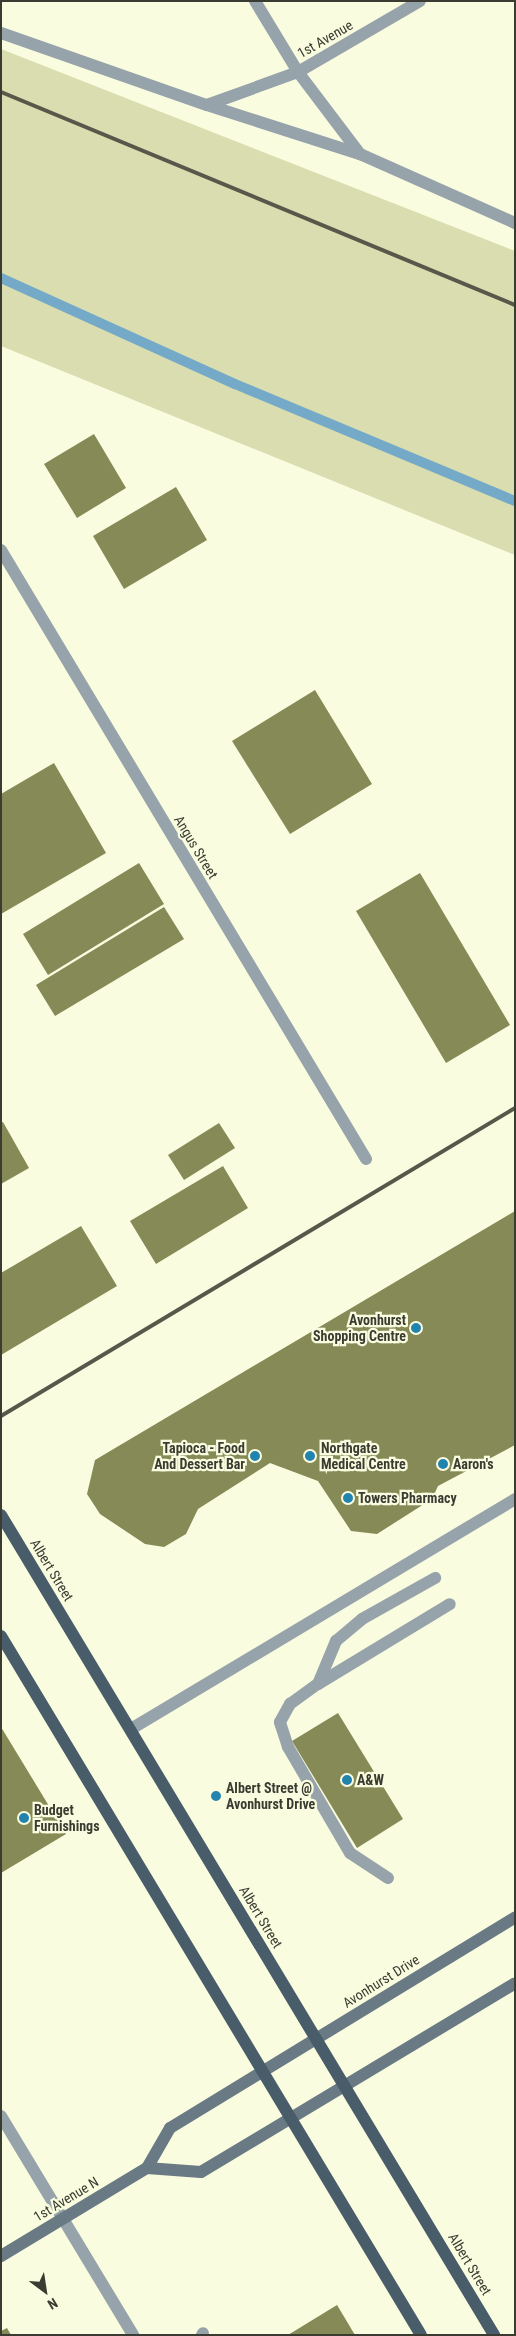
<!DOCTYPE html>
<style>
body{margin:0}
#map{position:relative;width:516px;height:2336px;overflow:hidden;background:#f9fcdf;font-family:"Roboto Condensed",sans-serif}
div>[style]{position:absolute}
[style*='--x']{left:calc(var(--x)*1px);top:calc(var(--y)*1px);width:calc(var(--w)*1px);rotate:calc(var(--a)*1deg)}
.green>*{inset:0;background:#d9ddaf}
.stream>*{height:10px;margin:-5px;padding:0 5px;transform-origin:5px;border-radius:5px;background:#74aac8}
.building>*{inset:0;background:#868a56}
.lane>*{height:12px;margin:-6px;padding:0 6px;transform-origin:6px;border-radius:6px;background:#97a3aa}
.street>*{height:12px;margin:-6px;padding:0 6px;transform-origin:6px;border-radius:6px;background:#97a3aa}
.secondary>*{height:12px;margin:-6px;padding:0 6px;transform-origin:6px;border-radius:6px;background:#697a84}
.primary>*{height:12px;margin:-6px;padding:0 6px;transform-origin:6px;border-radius:6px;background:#485d69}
.rail>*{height:4px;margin:-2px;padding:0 2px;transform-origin:2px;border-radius:2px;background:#57584a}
.dots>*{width:14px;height:14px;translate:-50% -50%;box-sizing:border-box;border:2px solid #f9fcdf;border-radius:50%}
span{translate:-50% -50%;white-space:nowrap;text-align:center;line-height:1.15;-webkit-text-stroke:4.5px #f9fcdf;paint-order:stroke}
.street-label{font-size:14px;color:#3b3c31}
.poi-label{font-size:14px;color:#3b3c31;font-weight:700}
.right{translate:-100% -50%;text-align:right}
.left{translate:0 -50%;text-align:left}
.frame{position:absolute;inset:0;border:2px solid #3b3c31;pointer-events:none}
.north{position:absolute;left:20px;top:2266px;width:50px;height:50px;-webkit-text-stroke:4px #f9fcdf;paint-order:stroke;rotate:149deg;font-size:14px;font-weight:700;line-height:20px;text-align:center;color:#3b3c31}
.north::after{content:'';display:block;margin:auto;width:18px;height:22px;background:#3b3c31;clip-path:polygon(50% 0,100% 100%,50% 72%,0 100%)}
</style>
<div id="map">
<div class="green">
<div style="clip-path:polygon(1px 49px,515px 251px,515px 555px,1px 346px)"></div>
</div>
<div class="stream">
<div style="--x:1;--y:278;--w:257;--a:24.4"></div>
<div style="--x:235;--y:384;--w:303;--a:22.7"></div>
</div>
<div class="building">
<div style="clip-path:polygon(94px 434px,126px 488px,77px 518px,44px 464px)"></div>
<div style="clip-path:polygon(176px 487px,207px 540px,124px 589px,93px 536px)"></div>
<div style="clip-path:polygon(315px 690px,372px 784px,290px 834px,232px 741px)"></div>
<div style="clip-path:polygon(54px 763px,106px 853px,1px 914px,1px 794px)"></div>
<div style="clip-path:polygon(139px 863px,164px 904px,48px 975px,23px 934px)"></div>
<div style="clip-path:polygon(420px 873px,510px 1025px,446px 1063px,356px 911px)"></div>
<div style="clip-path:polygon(164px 907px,184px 939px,55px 1016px,36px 985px)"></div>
<div style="clip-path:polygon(3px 1122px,29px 1168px,1px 1184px,1px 1123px)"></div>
<div style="clip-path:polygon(219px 1123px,235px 1148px,184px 1180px,168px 1155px)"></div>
<div style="clip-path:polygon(223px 1166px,248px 1208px,156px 1264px,130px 1221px)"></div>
<div style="clip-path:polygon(515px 1211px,515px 1445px,438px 1486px,432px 1499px,377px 1534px,351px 1531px,318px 1481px,270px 1463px,198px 1509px,186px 1534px,164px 1547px,145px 1544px,100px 1514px,87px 1494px,95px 1460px)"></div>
<div style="clip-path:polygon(81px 1226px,117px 1286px,1px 1355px,1px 1273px)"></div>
<div style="clip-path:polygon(338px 1713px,403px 1819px,357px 1848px,292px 1741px)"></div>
<div style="clip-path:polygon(1px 1727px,66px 1834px,1px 1873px)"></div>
<div style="clip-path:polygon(337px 2305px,355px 2335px,288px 2335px)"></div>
<div style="clip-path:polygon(7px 2328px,11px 2335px,1px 2335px,1px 2331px)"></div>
</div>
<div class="lane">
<div style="--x:1;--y:33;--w:218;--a:19.3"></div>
<div style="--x:207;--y:105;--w:97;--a:-19.9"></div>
<div style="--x:298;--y:72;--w:103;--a:52.9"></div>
<div style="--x:360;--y:154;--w:170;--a:24"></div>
<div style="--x:207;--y:105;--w:161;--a:17.8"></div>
<div style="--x:318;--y:1684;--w:47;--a:-67.3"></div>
<div style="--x:336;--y:1641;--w:34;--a:-40"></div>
<div style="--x:362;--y:1619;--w:84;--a:-29.3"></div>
<div style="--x:131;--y:1729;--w:448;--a:-30.9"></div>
<div style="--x:388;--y:1878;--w:45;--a:-146.7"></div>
<div style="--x:350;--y:1853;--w:123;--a:-120.3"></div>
<div style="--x:288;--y:1747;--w:26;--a:-108"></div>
<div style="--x:280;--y:1722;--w:21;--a:-61"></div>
<div style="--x:290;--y:1704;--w:34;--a:-36"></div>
<div style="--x:318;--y:1684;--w:154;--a:-31.2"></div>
<div style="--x:1;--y:2116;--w:256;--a:58.9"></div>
<div style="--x:202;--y:2335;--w:2;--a:-63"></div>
</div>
<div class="street">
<div style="--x:255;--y:1;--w:83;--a:58.8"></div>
<div style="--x:298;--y:72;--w:141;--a:-30.2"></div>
<div style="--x:1;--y:550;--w:710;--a:59.06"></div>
</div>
<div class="secondary">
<div style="--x:147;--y:2168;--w:54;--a:4.2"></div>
<div style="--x:201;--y:2172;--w:366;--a:-31"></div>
<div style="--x:1;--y:2256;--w:170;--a:-31.1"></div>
<div style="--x:147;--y:2168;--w:46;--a:-60.1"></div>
<div style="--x:170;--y:2128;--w:404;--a:-31.4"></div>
</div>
<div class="primary">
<div style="--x:1;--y:1515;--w:957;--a:58.98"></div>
<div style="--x:1;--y:1636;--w:815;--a:59"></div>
</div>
<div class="rail">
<div style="--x:1;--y:92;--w:556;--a:22.51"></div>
<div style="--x:1;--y:1416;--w:599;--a:-30.93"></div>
</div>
<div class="dots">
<div style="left:416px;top:1328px;background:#2383af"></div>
<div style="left:255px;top:1456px;background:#2383af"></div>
<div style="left:310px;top:1456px;background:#2383af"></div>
<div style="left:443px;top:1464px;background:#2383af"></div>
<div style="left:348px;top:1498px;background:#2383af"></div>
<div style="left:347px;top:1780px;background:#2383af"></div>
<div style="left:216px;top:1796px;background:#2383af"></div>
<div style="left:24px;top:1818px;background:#2383af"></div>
</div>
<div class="street-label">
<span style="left:325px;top:39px;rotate:-30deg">1st Avenue</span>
<span style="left:196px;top:847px;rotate:59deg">Angus Street</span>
<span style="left:52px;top:1570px;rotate:59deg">Albert Street</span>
<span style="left:261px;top:1917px;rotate:59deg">Albert Street</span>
<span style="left:381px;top:1981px;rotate:-32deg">Avonhurst Drive</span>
<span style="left:66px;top:2199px;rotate:-31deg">1st Avenue N</span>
<span style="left:470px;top:2264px;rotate:59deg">Albert Street</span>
</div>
<div class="poi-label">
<span class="right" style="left:406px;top:1328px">Avonhurst<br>Shopping Centre</span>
<span class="right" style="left:245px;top:1456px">Tapioca - Food<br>And Dessert Bar</span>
<span class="left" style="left:321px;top:1456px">Northgate<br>Medical Centre</span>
<span class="left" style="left:453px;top:1464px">Aaron's</span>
<span class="left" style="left:358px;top:1498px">Towers Pharmacy</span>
<span class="left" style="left:357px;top:1780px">A&amp;W</span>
<span class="left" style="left:226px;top:1796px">Albert Street @<br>Avonhurst Drive</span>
<span class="left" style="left:34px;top:1818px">Budget<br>Furnishings</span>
</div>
<div class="frame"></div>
<div class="north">N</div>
</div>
